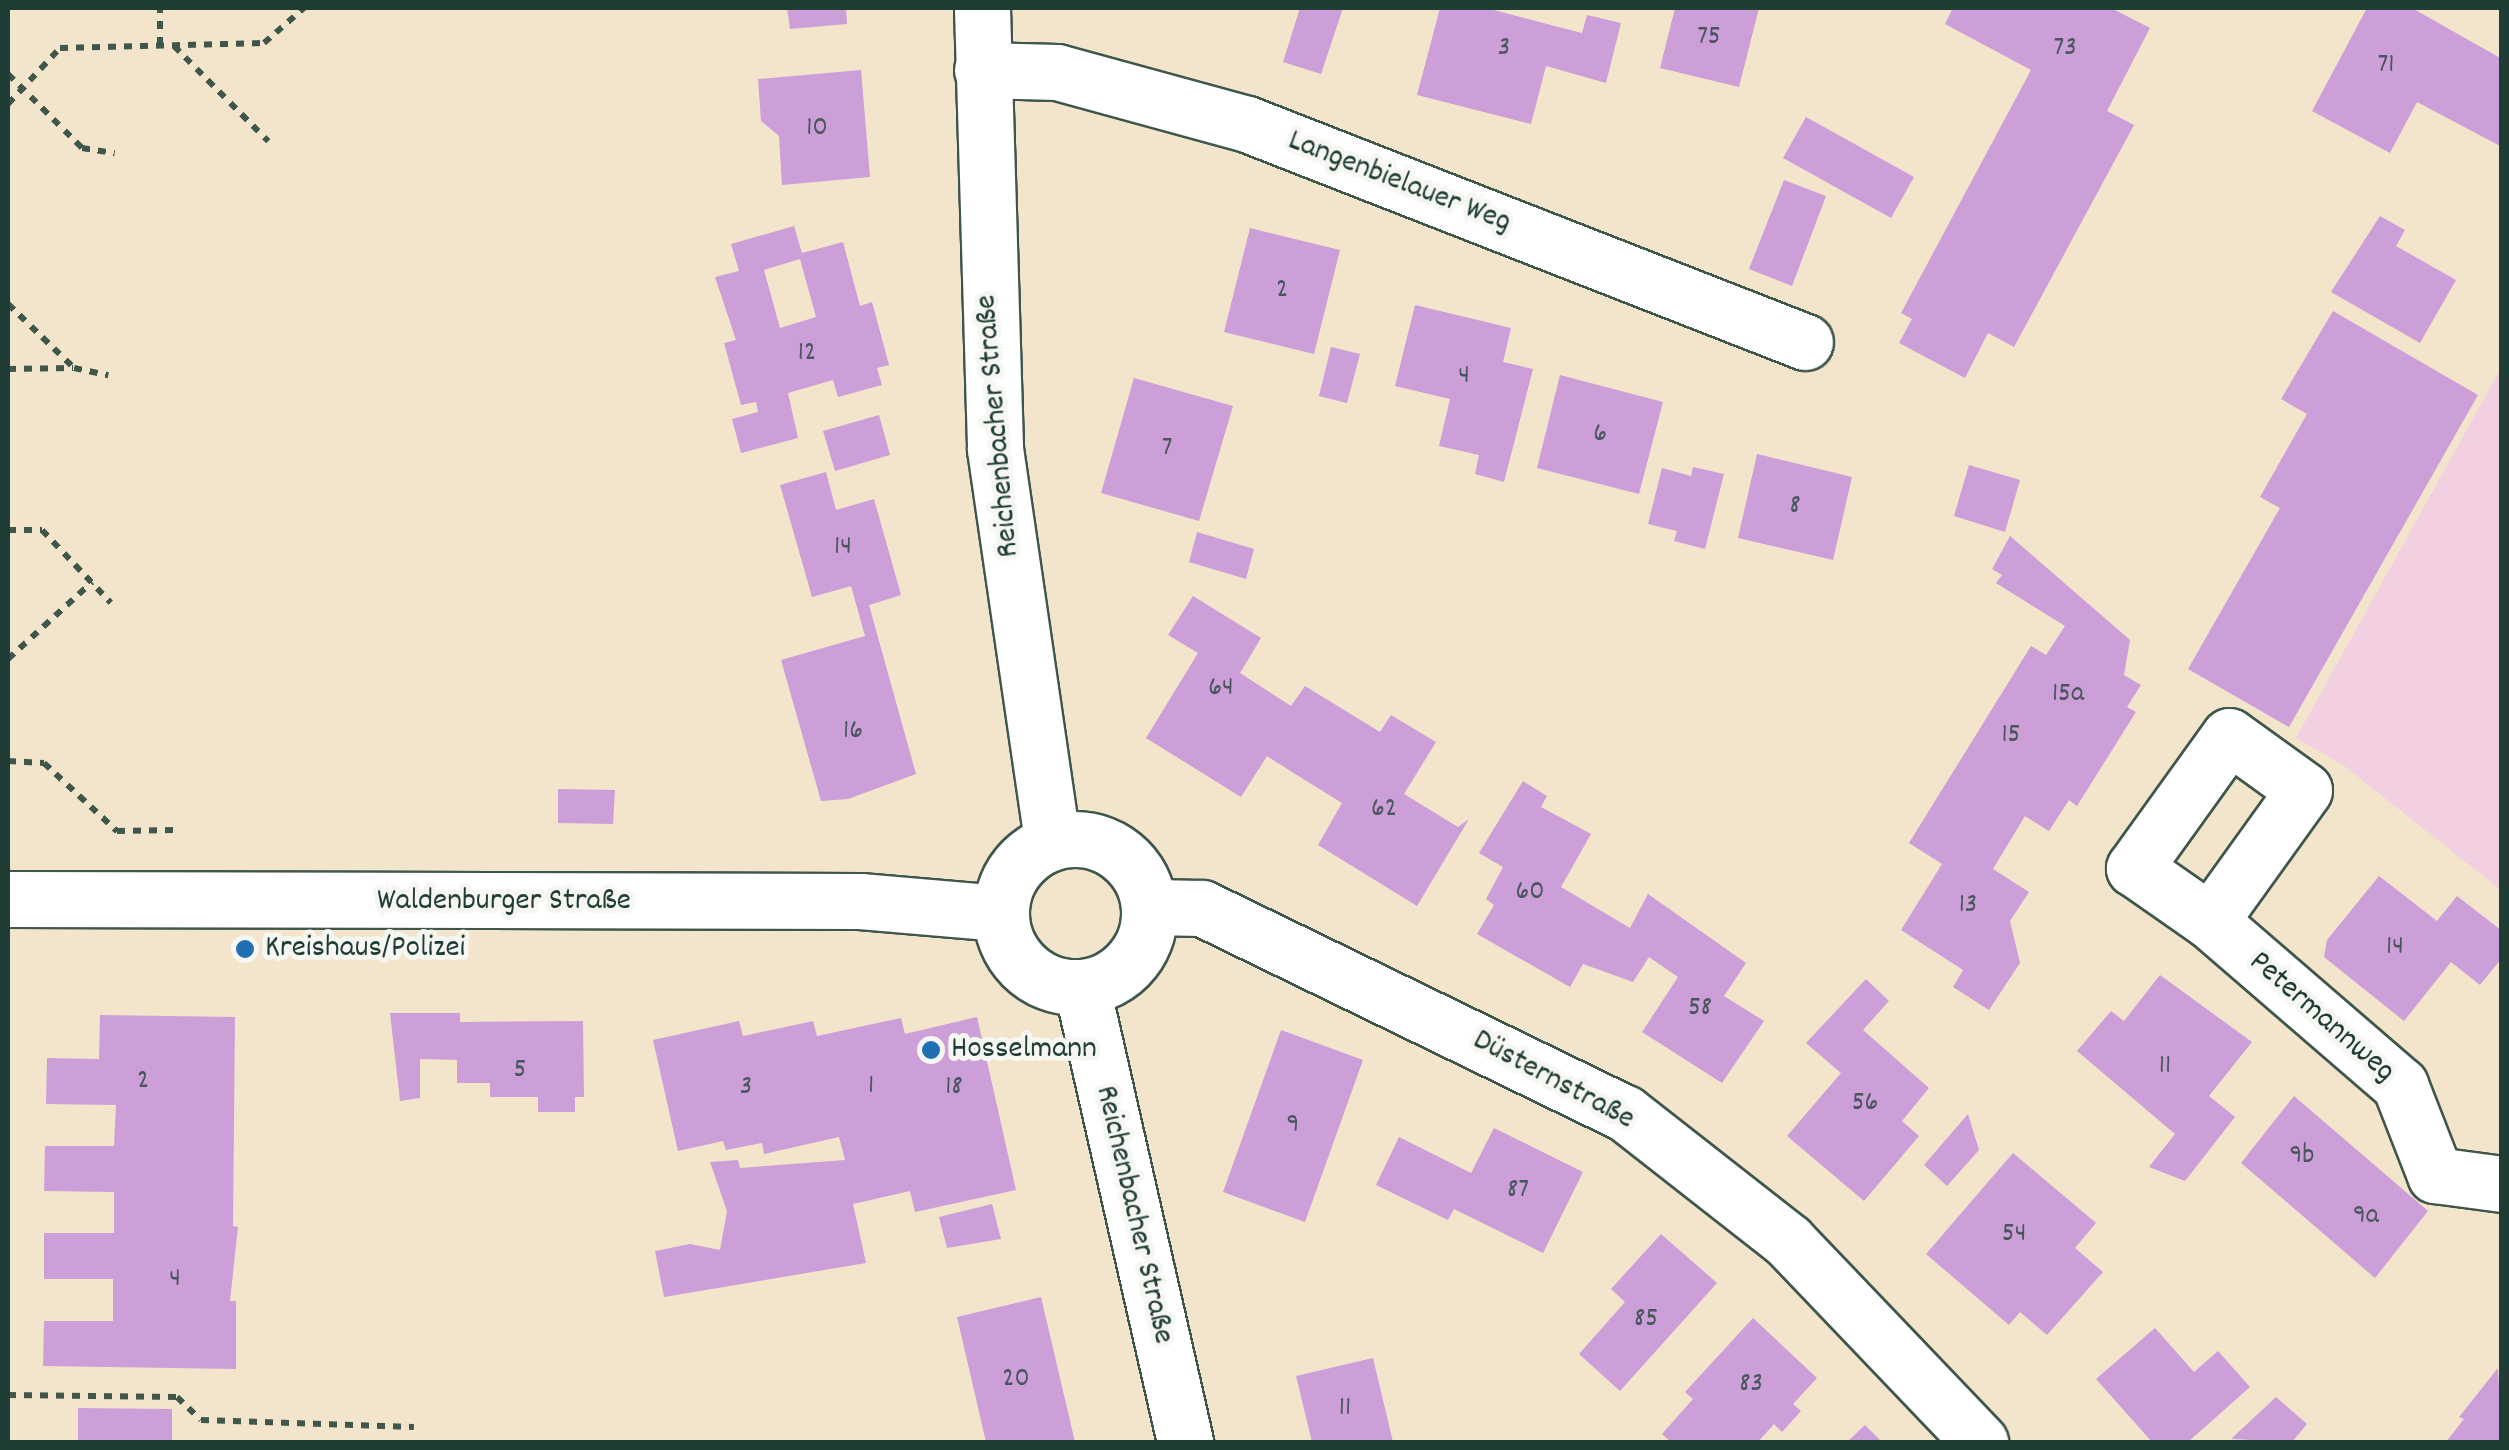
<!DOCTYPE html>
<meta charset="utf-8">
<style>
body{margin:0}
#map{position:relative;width:2509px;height:1450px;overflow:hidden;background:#f3e4cc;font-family:Dekko,sans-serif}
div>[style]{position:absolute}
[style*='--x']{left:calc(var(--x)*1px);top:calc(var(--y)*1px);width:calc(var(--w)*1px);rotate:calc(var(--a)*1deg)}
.built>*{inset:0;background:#f2cfe1}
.building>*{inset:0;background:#cc9fd9}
.path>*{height:6px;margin-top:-3px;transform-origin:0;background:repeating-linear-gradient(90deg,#3f564b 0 8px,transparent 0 16px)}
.roads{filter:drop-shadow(2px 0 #3f564b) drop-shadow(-2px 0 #3f564b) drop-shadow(0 2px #3f564b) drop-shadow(0 -2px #3f564b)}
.minor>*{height:55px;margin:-27.5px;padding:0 27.5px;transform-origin:27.5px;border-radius:27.5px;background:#fff}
.minor>.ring{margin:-27.5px;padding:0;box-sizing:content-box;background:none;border:55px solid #fff;border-radius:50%}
.dots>*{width:28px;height:28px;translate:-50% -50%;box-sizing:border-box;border:5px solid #f6f6f2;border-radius:50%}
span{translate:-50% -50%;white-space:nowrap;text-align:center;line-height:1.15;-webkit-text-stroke:10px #f6f6f2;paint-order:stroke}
.number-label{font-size:28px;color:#4a565d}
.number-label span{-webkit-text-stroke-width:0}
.street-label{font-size:32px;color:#1f3d34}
.poi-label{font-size:32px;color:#1f3d34}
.left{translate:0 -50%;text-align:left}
.frame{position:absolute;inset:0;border:10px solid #1f3d34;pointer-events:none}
</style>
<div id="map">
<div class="built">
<div style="clip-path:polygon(2501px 368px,2501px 890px,2343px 765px,2296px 738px)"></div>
</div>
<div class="building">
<div style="clip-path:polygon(787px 8px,846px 8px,847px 24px,790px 29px)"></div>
<div style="clip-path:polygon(1300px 8px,1343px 8px,1321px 74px,1283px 62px)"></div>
<div style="clip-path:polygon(1440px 8px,1486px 8px,1582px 33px,1587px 15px,1621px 23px,1606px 83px,1546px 66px,1531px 124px,1417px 95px)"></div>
<div style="clip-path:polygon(1675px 8px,1759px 8px,1739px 87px,1660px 68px)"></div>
<div style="clip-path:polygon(1953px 8px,2111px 8px,2150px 28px,2107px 111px,2134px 125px,2014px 347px,1988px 333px,1965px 378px,1899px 343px,1912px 319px,1901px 313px,2031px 70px,1945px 24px)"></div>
<div style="clip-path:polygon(2367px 8px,2412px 8px,2502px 59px,2502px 147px,2417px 102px,2390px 153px,2312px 111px)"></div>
<div style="clip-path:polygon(861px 70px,870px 177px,782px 185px,779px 136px,761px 121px,758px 79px)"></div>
<div style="clip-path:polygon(1806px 117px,1914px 177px,1891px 218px,1783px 158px)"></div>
<div style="clip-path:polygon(1784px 180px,1826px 196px,1792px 286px,1749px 269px)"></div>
<div style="clip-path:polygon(2380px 216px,2405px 230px,2396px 246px,2456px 280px,2420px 343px,2331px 292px)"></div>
<div style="clip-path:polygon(evenodd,794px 226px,802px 253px,843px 242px,860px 306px,872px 302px,889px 365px,877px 368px,882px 385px,838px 397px,833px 380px,788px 393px,798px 438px,741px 453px,732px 419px,758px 412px,756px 402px,741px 405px,724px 343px,736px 340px,715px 277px,739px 271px,731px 244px,794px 226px,800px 259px,816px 317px,780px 328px,764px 270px,800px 259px)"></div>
<div style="clip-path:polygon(1250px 228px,1340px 250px,1314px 354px,1224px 332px)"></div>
<div style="clip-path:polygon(1415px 305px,1511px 328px,1503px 362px,1533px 369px,1504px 482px,1475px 474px,1479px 455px,1439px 446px,1450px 399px,1395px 386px)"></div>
<div style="clip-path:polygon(2333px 311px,2478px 395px,2289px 727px,2188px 669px,2280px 508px,2260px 497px,2307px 414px,2281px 399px)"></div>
<div style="clip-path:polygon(1331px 347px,1360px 354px,1347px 403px,1319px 396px)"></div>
<div style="clip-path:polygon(1560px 375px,1663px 402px,1639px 494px,1537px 468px)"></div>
<div style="clip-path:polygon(1134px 378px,1233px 406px,1199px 521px,1101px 493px)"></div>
<div style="clip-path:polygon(879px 415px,890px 455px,835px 471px,823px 431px)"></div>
<div style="clip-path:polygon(1757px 454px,1852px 477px,1833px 560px,1738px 538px)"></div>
<div style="clip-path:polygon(1969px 465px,2020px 480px,2005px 532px,1954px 516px)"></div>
<div style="clip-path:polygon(1693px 467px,1724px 474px,1705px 549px,1674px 541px,1677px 531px,1648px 524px,1662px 468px,1691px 476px)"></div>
<div style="clip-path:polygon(826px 472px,836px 510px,874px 499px,901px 595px,869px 605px,916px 774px,848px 799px,821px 801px,781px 660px,865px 636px,851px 586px,812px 597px,780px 485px)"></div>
<div style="clip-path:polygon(1197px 532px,1254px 549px,1246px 579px,1189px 562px)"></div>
<div style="clip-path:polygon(2010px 536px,2130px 640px,2124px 675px,2141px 685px,2127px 707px,2136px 712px,2077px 806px,2069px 800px,2049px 831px,2025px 816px,1993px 869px,2029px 892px,2010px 921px,2020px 963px,1989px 1010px,1953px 987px,1963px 970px,1901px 930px,1942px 864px,1909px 843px,2031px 646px,2046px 655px,2065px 626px,1996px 583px,2002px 575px,1992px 569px)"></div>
<div style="clip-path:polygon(1193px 596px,1261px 638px,1240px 673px,1291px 706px,1305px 686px,1380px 732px,1391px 715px,1436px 742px,1404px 794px,1458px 827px,1469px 819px,1417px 906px,1318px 845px,1342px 803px,1292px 772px,1267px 756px,1241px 797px,1146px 738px,1198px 653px,1168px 635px)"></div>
<div style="clip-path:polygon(1523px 781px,1547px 796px,1541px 807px,1591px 834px,1561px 887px,1630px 928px,1648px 894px,1746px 963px,1724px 996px,1764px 1021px,1722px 1083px,1642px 1032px,1678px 977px,1649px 957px,1633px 982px,1583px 964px,1570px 987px,1477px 934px,1494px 905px,1486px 899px,1503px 867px,1479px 853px)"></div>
<div style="clip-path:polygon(558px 789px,615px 790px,613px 824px,558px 823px)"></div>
<div style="clip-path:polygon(2379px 876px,2437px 921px,2457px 896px,2502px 931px,2502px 958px,2480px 985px,2451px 962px,2404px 1021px,2324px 957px,2327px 940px)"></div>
<div style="clip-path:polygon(2160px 975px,2252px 1042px,2209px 1096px,2235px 1117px,2185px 1181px,2149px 1167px,2175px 1134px,2077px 1051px,2111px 1011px,2124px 1021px)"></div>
<div style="clip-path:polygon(1866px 979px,1889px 1001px,1863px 1030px,1929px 1088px,1902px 1121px,1919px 1136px,1864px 1201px,1787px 1136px,1841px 1073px,1806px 1043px)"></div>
<div style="clip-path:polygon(390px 1013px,460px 1013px,460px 1022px,583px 1021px,584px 1097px,575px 1097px,575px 1112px,538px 1112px,538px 1097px,490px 1097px,490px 1083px,457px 1083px,457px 1060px,420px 1059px,420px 1098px,400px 1101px)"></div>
<div style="clip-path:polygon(100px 1015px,235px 1017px,233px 1226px,238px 1227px,230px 1301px,236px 1301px,236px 1369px,43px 1366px,44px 1321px,113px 1321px,113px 1279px,44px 1279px,44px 1233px,114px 1233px,114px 1192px,44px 1191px,45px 1146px,114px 1146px,116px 1105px,46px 1104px,47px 1058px,99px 1059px)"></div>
<div style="clip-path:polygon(977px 1017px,1016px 1190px,915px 1212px,910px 1191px,853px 1204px,866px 1263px,664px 1297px,655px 1251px,690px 1244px,720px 1250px,727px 1211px,710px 1162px,738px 1160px,740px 1168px,845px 1160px,839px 1137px,764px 1154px,762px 1143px,726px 1150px,723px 1141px,678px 1151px,653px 1040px,739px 1021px,743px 1036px,813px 1021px,817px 1036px,901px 1018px,905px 1034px)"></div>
<div style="clip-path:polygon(1281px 1030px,1363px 1060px,1305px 1222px,1223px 1192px)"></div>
<div style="clip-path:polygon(2294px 1096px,2428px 1211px,2375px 1278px,2241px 1163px)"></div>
<div style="clip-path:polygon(1968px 1114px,1979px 1150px,1947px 1186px,1924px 1165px)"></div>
<div style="clip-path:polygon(1494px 1128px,1583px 1172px,1543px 1253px,1454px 1209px,1448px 1220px,1376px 1185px,1399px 1137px,1471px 1173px)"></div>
<div style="clip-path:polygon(2013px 1153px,2096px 1223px,2075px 1248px,2103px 1272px,2047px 1335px,2020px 1312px,2009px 1325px,1926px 1254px)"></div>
<div style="clip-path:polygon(992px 1204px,1001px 1239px,947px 1248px,939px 1217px)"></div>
<div style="clip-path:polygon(1661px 1234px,1717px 1283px,1620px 1391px,1579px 1354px,1625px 1302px,1611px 1289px)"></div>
<div style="clip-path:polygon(1041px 1297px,1075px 1442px,986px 1442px,957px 1317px)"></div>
<div style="clip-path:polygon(1753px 1318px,1817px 1378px,1793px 1404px,1801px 1411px,1782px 1432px,1774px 1424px,1758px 1442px,1671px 1442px,1662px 1434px,1693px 1399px,1685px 1392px)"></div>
<div style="clip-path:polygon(2155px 1328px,2194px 1372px,2218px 1351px,2250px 1387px,2188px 1442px,2152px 1442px,2096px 1379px)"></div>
<div style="clip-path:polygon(1373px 1358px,1393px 1442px,1312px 1442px,1296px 1376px)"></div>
<div style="clip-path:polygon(2498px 1368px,2502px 1442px,2446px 1442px,2464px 1419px,2459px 1417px)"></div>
<div style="clip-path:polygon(2276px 1397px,2307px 1424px,2292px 1442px,2231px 1439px)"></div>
<div style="clip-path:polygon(78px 1408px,172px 1409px,172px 1442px,78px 1442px)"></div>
<div style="clip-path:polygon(1865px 1425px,1882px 1442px,1847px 1442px)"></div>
</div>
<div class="path">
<div style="--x:160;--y:45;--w:37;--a:-90"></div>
<div style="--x:174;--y:46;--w:134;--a:45.3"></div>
<div style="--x:8;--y:74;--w:105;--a:45"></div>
<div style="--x:82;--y:148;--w:33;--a:9"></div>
<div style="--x:8;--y:104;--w:76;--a:-47.1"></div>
<div style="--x:60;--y:48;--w:204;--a:-1.4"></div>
<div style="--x:264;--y:43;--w:53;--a:-41.2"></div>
<div style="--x:8;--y:304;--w:92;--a:44.1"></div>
<div style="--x:74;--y:368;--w:35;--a:12"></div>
<div style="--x:8;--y:369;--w:65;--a:-0.9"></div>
<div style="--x:8;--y:530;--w:34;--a:0"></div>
<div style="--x:42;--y:530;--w:100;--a:46.6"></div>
<div style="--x:8;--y:659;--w:114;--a:-42.5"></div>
<div style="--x:8;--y:761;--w:36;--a:3"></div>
<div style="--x:44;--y:763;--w:100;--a:43"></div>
<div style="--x:117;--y:831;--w:57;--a:-1"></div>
<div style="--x:8;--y:1395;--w:169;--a:0.7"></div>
<div style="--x:177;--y:1397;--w:33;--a:44"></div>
<div style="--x:201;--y:1420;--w:213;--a:1.9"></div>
</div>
<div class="roads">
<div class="minor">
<div style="--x:982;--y:8;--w:441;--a:88.3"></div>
<div style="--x:995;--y:449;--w:396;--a:81.7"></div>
<div style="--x:982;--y:70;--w:75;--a:1.5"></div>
<div style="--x:1057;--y:72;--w:197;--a:15.3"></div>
<div style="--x:1247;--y:124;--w:599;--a:21.34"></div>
<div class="ring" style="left:1001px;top:839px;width:93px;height:93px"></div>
<div style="--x:8;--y:899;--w:852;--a:0.13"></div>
<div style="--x:860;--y:901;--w:141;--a:4.9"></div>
<div style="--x:1150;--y:907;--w:52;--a:1.1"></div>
<div style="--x:1202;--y:908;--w:470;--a:25.9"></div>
<div style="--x:1625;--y:1113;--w:207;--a:38.1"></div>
<div style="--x:1788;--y:1241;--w:278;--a:46.3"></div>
<div style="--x:2210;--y:921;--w:161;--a:-54.3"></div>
<div style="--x:2304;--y:790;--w:92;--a:-144.2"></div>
<div style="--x:2229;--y:736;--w:163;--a:125.7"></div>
<div style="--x:2134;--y:868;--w:93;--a:34.9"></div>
<div style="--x:2210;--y:921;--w:251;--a:40.8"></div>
<div style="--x:2400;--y:1085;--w:97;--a:68.7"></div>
<div style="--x:2435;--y:1175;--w:68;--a:7.7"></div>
<div style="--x:1082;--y:988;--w:466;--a:77.2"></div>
</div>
</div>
<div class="dots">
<div style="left:245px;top:949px;background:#1f6fb2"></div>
<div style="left:931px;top:1050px;background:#1f6fb2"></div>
</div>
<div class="number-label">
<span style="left:1709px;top:38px">75</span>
<span style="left:1504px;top:49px">3</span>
<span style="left:2065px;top:49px">73</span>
<span style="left:2386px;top:66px">71</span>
<span style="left:817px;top:129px">10</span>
<span style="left:1282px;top:291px">2</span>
<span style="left:807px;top:354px">12</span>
<span style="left:1464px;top:377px">4</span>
<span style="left:1600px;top:435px">6</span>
<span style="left:1167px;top:449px">7</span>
<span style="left:1795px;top:507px">8</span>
<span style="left:843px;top:548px">14</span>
<span style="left:1221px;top:689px">64</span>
<span style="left:2068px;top:695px">15a</span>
<span style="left:853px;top:732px">16</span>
<span style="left:2011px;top:736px">15</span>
<span style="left:1384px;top:810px">62</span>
<span style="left:1530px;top:893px">60</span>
<span style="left:1968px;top:906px">13</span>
<span style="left:2395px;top:948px">14</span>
<span style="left:1700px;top:1009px">58</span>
<span style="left:2165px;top:1067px">11</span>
<span style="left:520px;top:1071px">5</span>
<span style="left:143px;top:1082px">2</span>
<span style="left:871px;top:1087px">1</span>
<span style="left:746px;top:1088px">3</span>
<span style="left:954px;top:1088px">18</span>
<span style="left:1865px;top:1104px">56</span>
<span style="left:1293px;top:1126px">9</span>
<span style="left:2302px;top:1157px">9b</span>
<span style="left:1518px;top:1191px">87</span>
<span style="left:2366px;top:1217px">9a</span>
<span style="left:2014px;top:1235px">54</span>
<span style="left:175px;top:1280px">4</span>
<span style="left:1646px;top:1320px">85</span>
<span style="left:1016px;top:1380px">20</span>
<span style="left:1751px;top:1385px">83</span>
<span style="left:1345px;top:1409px">11</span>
</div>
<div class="street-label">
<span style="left:1399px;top:183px;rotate:21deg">Langenbielauer Weg</span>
<span style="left:999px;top:426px;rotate:-95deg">Reichenbacher Straße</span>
<span style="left:504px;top:902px">Waldenburger Straße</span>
<span style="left:2321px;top:1018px;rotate:41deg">Petermannweg</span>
<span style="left:1553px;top:1081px;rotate:28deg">Düsternstraße</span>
<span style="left:1133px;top:1215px;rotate:77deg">Reichenbacher Straße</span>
</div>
<div class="poi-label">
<span class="left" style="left:265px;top:949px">Kreishaus/Polizei</span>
<span class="left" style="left:951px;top:1050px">Hosselmann</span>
</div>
<div class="frame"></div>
</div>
